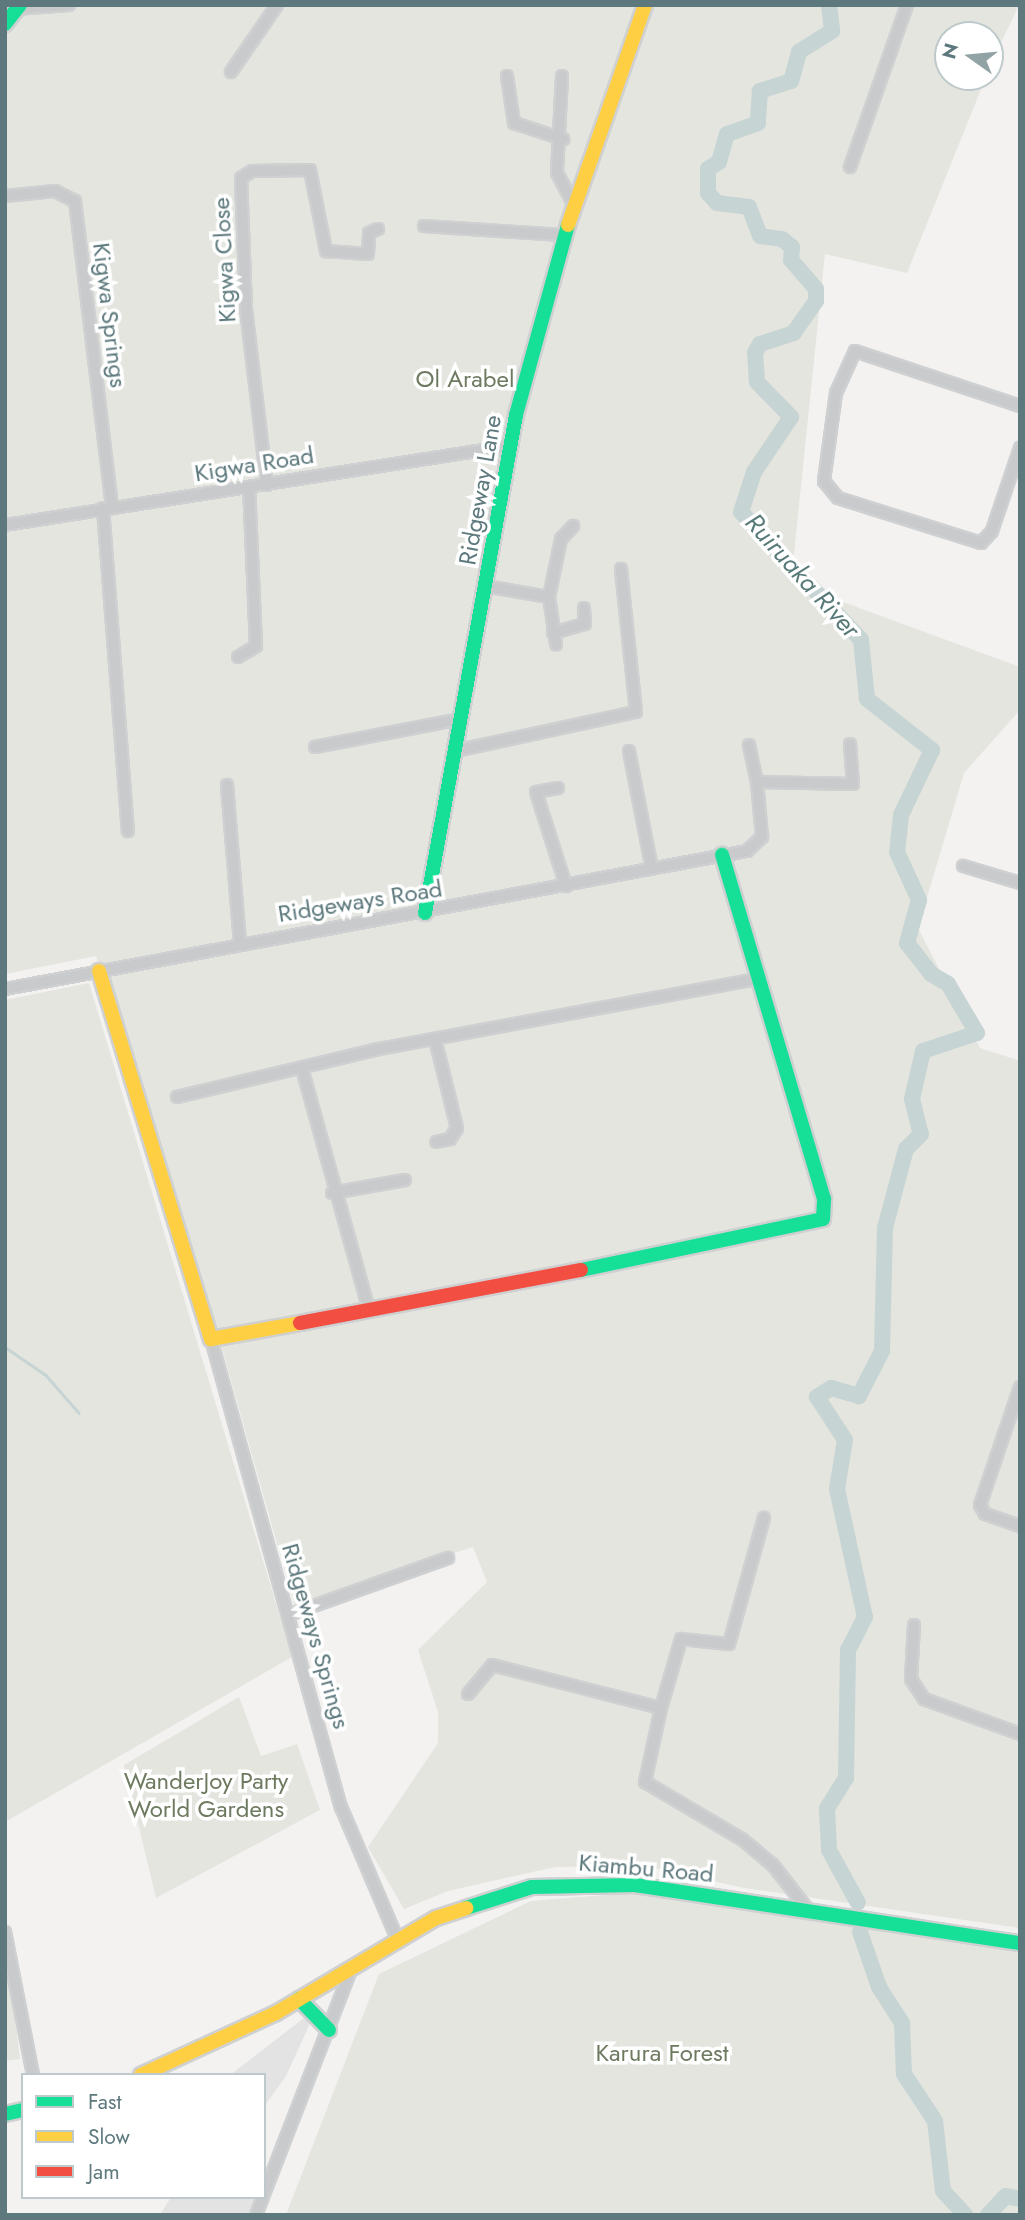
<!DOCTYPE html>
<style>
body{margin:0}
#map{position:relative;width:1025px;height:2220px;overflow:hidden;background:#f3f2f1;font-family:Jost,sans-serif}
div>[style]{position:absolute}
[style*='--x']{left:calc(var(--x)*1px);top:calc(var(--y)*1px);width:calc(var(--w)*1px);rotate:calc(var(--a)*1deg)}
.built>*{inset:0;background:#e2e3e2}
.green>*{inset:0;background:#e3e5de}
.stream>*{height:2.5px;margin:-1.25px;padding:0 1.25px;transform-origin:1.25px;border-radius:1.25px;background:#c7d4d4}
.river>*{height:16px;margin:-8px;padding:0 8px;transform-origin:8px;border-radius:8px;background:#c7d4d4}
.roads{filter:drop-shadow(2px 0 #cfd0d1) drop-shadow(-2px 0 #cfd0d1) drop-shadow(0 2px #cfd0d1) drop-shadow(0 -2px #cfd0d1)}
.street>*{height:10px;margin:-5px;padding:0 5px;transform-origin:5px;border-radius:5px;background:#c8cacb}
.fast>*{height:14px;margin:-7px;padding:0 7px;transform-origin:7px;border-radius:7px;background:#16e098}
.slow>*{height:14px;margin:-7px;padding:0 7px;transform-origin:7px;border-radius:7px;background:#ffcf43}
.jam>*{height:14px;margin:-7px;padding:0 7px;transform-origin:7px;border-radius:7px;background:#f24e42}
span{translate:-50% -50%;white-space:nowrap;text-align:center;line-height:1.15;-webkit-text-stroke:7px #fff;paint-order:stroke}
.street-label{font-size:24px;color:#5d797d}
.park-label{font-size:24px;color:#6d7a60}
.water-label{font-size:26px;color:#587a79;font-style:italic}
.frame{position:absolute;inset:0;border:7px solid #5d797d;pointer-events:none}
.legend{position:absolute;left:21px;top:2073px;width:245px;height:126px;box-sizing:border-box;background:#fff;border:2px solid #bec9cb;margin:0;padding:9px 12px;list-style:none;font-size:21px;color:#5d797d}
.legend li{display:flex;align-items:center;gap:14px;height:35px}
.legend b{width:35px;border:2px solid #bec9cb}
.north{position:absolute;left:934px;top:21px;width:70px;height:70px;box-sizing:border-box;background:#fff;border:2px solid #bec9cb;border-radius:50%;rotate:285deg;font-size:19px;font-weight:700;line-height:28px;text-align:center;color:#5d797d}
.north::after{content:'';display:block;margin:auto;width:24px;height:32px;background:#92a3a6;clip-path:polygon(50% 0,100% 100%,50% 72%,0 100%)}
</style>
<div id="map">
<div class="built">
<div style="clip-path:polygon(317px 2008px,286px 2076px,266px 2104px,264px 2075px,230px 2075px)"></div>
<div style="clip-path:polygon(171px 2197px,255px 2197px,248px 2215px,160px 2215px)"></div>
</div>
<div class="green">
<div style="clip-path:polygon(5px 5px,1019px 5px,990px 66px,990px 35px,948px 35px,948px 77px,986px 77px,907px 273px,825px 254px,791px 583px,1020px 667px,1020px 710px,964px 773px,918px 928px,980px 1048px,1020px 1061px,1020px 1928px,744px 1888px,645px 1866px,555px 1867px,448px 1891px,404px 1909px,368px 1847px,438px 1743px,438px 1712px,418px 1650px,487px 1582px,473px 1547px,294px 1604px,221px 1345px,96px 956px,5px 974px)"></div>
<div style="clip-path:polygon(89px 983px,292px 1657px,5px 1822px,5px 1000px)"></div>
<div style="clip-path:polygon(239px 1697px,261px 1756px,297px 1744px,320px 1810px,156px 1898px,124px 1765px)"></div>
<div style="clip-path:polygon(667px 1890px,1020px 1946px,1020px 2215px,286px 2215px,379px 1974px,531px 1901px)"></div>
<div style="clip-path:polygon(5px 1935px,20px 2059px,5px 2061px)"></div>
</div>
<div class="stream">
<div style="--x:5;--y:1347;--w:50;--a:34.3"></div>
<div style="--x:46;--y:1375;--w:50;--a:49"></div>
</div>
<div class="river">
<div style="--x:829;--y:5;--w:26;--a:83"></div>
<div style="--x:832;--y:31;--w:39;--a:148"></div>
<div style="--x:799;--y:52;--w:30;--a:105"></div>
<div style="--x:791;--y:81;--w:33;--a:162"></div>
<div style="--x:760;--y:91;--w:32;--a:94"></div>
<div style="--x:758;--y:123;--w:33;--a:160"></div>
<div style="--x:727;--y:134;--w:29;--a:106"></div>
<div style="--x:719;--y:162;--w:13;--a:148"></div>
<div style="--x:708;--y:169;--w:24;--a:90"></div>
<div style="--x:708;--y:193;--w:13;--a:48"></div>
<div style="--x:717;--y:203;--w:32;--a:7"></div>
<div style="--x:749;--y:207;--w:31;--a:69"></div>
<div style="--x:760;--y:236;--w:22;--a:8"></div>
<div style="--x:782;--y:239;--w:13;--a:39"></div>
<div style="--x:792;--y:247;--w:13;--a:94"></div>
<div style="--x:791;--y:260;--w:38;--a:49"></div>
<div style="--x:816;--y:289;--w:12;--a:90"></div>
<div style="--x:816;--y:301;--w:39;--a:125"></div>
<div style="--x:794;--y:333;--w:36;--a:162"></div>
<div style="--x:760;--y:344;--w:10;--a:119"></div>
<div style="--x:755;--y:353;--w:29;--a:86"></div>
<div style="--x:757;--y:382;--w:49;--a:45.8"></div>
<div style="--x:791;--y:417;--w:66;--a:123.9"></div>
<div style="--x:754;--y:472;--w:42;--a:108"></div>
<div style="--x:741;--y:512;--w:175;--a:46.8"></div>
<div style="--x:861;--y:640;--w:59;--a:84.2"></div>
<div style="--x:867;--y:699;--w:83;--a:38.1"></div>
<div style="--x:932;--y:750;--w:72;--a:115.5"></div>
<div style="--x:901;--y:815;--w:37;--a:96"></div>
<div style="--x:897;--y:852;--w:53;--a:65.4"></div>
<div style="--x:919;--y:900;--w:45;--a:105.6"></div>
<div style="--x:907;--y:943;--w:39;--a:52"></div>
<div style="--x:931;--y:974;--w:20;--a:30"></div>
<div style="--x:948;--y:984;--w:57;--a:59.4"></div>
<div style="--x:977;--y:1033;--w:57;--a:161.6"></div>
<div style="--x:923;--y:1051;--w:49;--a:102.9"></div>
<div style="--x:912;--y:1099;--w:36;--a:76"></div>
<div style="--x:921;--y:1134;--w:21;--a:135"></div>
<div style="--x:906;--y:1149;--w:82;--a:104.9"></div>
<div style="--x:885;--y:1228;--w:123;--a:91.4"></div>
<div style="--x:882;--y:1351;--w:51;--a:117.1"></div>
<div style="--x:859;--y:1396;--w:29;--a:-164"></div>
<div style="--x:831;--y:1388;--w:17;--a:147"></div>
<div style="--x:817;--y:1397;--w:51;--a:56.9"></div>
<div style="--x:845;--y:1440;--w:50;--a:99.3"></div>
<div style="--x:837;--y:1489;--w:131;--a:77.7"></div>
<div style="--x:865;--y:1617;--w:37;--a:117"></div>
<div style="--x:848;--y:1650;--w:128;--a:90.9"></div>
<div style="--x:846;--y:1778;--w:36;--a:122"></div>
<div style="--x:827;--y:1809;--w:41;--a:87.2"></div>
<div style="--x:829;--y:1850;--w:60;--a:61.3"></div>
<div style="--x:860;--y:1932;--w:58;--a:70.9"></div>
<div style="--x:879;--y:1987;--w:43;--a:57.4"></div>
<div style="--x:902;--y:2023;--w:51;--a:87.8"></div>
<div style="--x:904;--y:2074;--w:56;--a:56.6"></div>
<div style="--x:935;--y:2121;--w:70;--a:83.5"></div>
<div style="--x:943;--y:2191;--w:33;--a:47"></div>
<div style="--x:988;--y:2215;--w:26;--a:-47"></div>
<div style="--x:1006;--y:2196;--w:14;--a:12"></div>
</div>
<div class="roads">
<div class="street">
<div style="--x:15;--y:9;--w:54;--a:-4.2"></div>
<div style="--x:231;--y:72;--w:81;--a:-55.5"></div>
<div style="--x:507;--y:76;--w:48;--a:81.5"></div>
<div style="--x:514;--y:123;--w:52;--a:18.1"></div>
<div style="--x:562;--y:76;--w:97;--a:93"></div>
<div style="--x:557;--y:173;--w:38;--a:62"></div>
<div style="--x:850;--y:167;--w:172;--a:-70.6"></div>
<div style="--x:5;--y:196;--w:50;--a:-5.7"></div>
<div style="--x:55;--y:191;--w:22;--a:27"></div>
<div style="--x:75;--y:201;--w:308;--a:83.1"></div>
<div style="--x:424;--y:226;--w:141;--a:3.7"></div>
<div style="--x:1020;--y:406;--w:174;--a:-161.6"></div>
<div style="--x:855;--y:351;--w:46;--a:114.3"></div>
<div style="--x:836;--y:393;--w:89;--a:97.8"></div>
<div style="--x:824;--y:481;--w:22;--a:51"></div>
<div style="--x:838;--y:498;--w:150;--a:17.5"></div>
<div style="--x:981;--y:543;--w:16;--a:-47"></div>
<div style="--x:992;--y:531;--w:88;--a:-71.4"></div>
<div style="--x:267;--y:485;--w:178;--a:-96.8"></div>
<div style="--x:246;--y:308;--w:130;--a:-92.2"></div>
<div style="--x:241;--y:178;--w:13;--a:-32"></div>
<div style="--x:252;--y:171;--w:58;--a:-1"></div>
<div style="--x:310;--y:170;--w:83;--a:78.8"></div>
<div style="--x:326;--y:251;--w:42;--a:4.1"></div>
<div style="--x:368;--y:254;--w:21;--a:-87"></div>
<div style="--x:369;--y:233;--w:10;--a:-24"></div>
<div style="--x:103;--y:508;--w:324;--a:85.6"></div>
<div style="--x:5;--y:525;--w:510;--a:-8.91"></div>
<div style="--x:485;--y:586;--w:65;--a:9.8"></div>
<div style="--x:549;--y:597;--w:48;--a:81.5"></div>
<div style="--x:549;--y:597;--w:59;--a:-78.3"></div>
<div style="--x:561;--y:539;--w:18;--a:-47"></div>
<div style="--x:553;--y:633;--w:33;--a:-16"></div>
<div style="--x:585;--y:624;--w:16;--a:-94"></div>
<div style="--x:238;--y:657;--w:21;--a:-31"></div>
<div style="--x:256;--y:646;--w:158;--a:-92.5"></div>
<div style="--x:749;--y:745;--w:38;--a:78"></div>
<div style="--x:315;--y:747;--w:149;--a:-10.9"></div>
<div style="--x:455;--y:751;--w:185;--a:-12.2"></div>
<div style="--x:636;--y:712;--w:144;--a:-96"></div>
<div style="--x:629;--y:751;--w:120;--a:79"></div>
<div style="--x:227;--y:785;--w:159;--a:85.3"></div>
<div style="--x:558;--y:788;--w:22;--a:170"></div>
<div style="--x:536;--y:792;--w:99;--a:72.3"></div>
<div style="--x:963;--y:866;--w:59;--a:16.6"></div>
<div style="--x:5;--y:989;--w:755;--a:-10.54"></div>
<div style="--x:747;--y:851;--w:21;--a:-43"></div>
<div style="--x:762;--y:837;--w:55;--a:-95.2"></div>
<div style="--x:757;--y:782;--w:96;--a:1.2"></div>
<div style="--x:853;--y:784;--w:40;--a:-94.3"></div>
<div style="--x:435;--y:1039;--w:92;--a:76.1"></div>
<div style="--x:457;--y:1128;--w:13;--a:122"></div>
<div style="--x:450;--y:1139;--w:14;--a:168"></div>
<div style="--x:303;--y:1072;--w:244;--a:74.5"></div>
<div style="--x:177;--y:1097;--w:203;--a:-13.4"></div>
<div style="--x:374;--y:1050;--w:389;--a:-10.5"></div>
<div style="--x:332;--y:1193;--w:74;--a:-10.1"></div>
<div style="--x:211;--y:1339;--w:486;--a:74.5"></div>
<div style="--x:341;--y:1807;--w:142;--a:66.9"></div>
<div style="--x:1020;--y:1387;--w:125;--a:108.7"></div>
<div style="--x:980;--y:1505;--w:10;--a:61"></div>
<div style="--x:985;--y:1514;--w:37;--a:19"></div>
<div style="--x:288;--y:1615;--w:170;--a:-19.6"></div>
<div style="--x:914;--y:1625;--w:54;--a:93.2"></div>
<div style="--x:911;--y:1679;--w:24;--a:57"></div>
<div style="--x:924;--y:1699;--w:102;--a:20"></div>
<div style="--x:468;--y:1694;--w:38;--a:-50"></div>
<div style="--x:492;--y:1665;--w:174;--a:14.3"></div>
<div style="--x:661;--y:1708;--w:76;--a:102.2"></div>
<div style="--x:645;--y:1782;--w:114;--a:30.6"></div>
<div style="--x:743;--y:1840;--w:39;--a:40"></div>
<div style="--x:773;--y:1865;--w:57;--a:52.1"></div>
<div style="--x:661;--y:1708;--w:72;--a:-73.8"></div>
<div style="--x:681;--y:1639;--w:48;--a:5.9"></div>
<div style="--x:729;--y:1644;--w:131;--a:-74.5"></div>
<div style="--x:5;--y:1932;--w:146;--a:78.9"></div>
<div style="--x:264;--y:2194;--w:240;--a:-68.8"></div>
<div style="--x:256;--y:2215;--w:19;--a:-69"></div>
</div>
<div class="fast">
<div style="--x:5;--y:24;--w:24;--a:-52"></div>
<div style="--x:425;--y:913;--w:506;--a:-79.64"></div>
<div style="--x:516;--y:415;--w:197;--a:-74.7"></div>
<div style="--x:581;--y:1270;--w:247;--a:-11.9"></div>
<div style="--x:823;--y:1219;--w:20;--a:-87"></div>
<div style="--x:824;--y:1199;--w:359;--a:-106.5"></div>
<div style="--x:466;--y:1908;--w:69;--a:-17.7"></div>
<div style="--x:532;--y:1887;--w:103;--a:-1.1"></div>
<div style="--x:635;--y:1885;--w:389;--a:8.6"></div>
<div style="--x:299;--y:1999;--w:43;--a:45.9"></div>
<div style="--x:5;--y:2114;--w:18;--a:-13"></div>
</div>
<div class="slow">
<div style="--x:568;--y:225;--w:233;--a:-70.7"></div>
<div style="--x:99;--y:971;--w:385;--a:73.1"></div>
<div style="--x:211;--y:1339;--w:90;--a:-10.2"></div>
<div style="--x:141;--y:2075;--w:149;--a:-24.7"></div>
<div style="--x:276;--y:2013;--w:186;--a:-30.7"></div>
<div style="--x:436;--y:1918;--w:32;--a:-18"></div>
</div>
<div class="jam">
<div style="--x:300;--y:1323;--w:286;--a:-10.7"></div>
</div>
</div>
<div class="street-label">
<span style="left:224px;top:260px;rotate:-93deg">Kigwa Close</span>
<span style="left:110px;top:315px;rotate:83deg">Kigwa Springs</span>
<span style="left:254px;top:464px;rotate:-9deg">Kigwa Road</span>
<span style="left:480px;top:490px;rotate:-80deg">Ridgeway Lane</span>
<span style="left:360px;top:901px;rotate:-9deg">Ridgeways Road</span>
<span style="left:316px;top:1636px;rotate:74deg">Ridgeways Springs</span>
<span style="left:646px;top:1868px;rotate:5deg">Kiambu Road</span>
</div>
<div class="park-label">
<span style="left:465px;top:379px">Ol Arabel</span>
<span style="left:206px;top:1795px">WanderJoy Party<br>World Gardens</span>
<span style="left:662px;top:2053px">Karura Forest</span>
</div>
<div class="water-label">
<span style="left:802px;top:576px;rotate:48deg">Ruiruaka River</span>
</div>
<div class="frame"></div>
<ul class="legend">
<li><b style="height:9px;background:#16e098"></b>Fast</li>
<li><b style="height:9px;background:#ffcf43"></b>Slow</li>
<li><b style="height:9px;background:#f24e42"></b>Jam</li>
</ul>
<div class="north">N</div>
</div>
